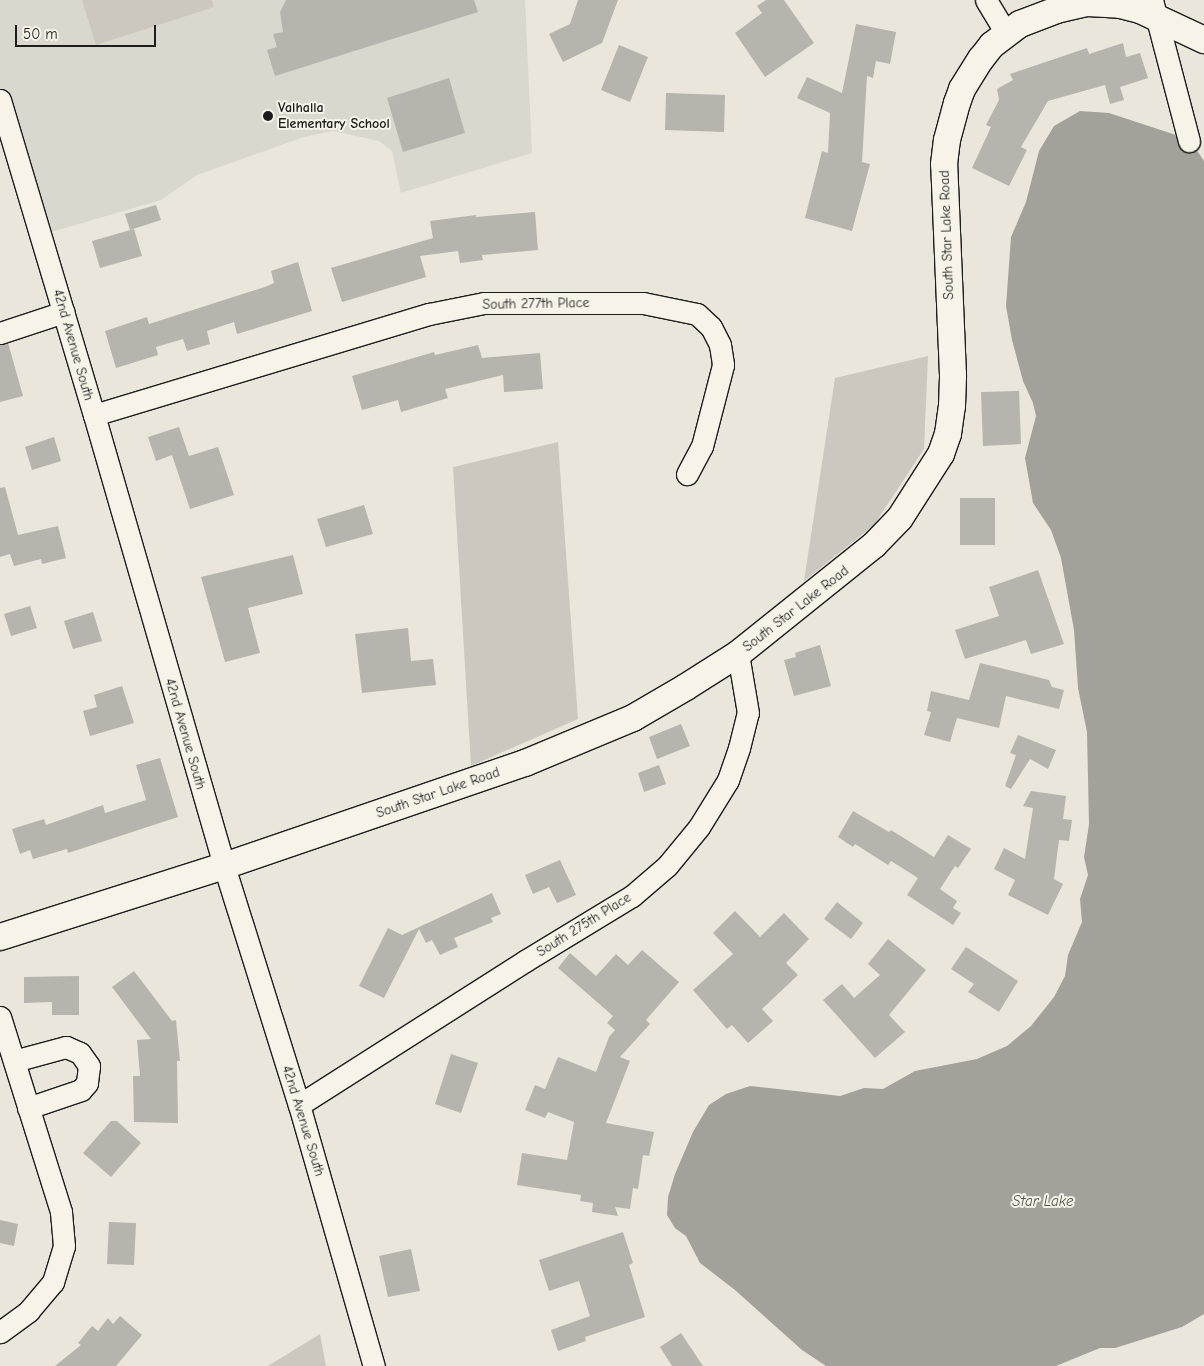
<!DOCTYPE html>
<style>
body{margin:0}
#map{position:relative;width:1204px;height:1366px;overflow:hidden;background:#eae6dc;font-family:"Comic Neue",sans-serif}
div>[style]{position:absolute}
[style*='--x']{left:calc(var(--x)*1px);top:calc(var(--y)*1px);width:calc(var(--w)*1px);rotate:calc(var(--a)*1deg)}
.built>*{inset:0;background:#dad7ce}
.green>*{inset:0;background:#ccc8c0}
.water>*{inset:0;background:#a3a19a}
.building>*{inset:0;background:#b6b4ac}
.roads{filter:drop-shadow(1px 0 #1c1c1c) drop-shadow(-1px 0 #1c1c1c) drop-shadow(0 1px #1c1c1c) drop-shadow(0 -1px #1c1c1c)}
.minor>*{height:21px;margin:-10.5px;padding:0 10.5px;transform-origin:10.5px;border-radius:10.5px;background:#f7f3e8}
.tertiary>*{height:26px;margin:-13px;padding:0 13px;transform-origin:13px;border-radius:13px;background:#f7f3e8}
.dots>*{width:14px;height:14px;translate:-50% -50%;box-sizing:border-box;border:2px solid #f7f3e8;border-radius:50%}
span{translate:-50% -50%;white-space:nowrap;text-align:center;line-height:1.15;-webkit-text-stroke:4px #f7f3e8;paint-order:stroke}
.poi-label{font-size:14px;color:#1c1c1c;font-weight:700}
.left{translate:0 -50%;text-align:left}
.street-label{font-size:14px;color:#1c1c1c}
.water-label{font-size:15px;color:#52514e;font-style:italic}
.scale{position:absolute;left:15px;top:25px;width:141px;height:22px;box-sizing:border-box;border:2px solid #1c1c1c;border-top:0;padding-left:6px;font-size:15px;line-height:18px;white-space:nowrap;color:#1c1c1c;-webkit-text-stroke:4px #f7f3e8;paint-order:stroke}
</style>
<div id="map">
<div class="built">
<div style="clip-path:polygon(0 0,525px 0,532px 153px,401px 193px,392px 151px,379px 141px,333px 131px,304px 137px,197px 175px,161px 200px,41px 235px,0 100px)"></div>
</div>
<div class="green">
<div style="clip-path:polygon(82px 0,212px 0,214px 7px,96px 45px)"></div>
<div style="clip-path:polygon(928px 356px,924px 449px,874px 525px,804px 581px,835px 378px)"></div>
<div style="clip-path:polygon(558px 442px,578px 719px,471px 766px,453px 467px)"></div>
<div style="clip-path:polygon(320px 1334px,326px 1366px,268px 1366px)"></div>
</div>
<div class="water">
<div style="clip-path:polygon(1080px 111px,1109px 113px,1173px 134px,1194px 146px,1204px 161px,1204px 1314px,1182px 1327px,1115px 1348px,1100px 1348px,1056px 1366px,826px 1366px,802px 1350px,735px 1290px,700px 1263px,686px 1236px,675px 1228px,667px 1215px,668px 1197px,675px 1174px,693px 1132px,709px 1105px,726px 1094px,750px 1086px,840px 1096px,864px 1088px,883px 1089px,915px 1071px,977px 1059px,1007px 1046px,1031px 1026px,1054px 997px,1065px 976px,1068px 955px,1082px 922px,1080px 899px,1088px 875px,1084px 857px,1089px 824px,1087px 732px,1078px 688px,1074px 630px,1061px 558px,1051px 530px,1033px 503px,1025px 458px,1036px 416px,1033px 403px,1023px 381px,1012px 340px,1006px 306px,1011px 237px,1026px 202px,1039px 151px,1054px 126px)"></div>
</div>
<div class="building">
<div style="clip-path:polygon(286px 0,474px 0,478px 12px,275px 76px,267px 50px,277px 47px,273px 34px,283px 32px,280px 12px)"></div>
<div style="clip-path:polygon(578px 0,618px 0,602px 43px,563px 62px,549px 34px,570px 24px)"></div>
<div style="clip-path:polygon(766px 0,784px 0,814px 43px,765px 77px,735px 33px,762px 13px,757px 6px)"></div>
<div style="clip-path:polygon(856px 24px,896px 32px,890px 64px,876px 61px,873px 78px,867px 76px,862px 162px,870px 164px,852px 231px,805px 218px,822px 151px,828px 153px,830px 113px,797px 98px,807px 77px,842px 93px)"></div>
<div style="clip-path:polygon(1123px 43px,1126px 57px,1140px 53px,1148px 78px,1120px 87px,1124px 100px,1110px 104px,1105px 85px,1048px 101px,1021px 147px,1027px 150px,1009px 186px,972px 168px,991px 127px,986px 125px,999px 100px,997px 89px,1013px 80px,1010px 74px,1087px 48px,1089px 54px)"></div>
<div style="clip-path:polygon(619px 45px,648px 57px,630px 102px,601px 90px)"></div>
<div style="clip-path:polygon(449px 78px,465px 133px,403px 152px,387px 98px)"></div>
<div style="clip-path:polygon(666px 93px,725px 95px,724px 132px,665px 130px)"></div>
<div style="clip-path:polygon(156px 205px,161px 220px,130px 230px,125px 214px)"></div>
<div style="clip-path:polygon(535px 212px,538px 250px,482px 255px,483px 260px,460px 263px,458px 251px,420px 256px,426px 277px,342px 302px,331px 268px,433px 238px,430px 221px,476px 215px,476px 217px)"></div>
<div style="clip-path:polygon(134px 229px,142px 256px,100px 268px,92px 241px)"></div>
<div style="clip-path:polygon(298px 262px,312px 311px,237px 334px,234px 322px,207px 331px,210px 344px,187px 351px,183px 339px,156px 347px,158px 355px,116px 368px,105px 331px,147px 317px,149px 324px,265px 287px,274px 283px,271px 271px)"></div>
<div style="clip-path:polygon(8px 343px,23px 396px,0 402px,0 345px)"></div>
<div style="clip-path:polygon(478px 345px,482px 358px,540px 353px,543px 389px,504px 392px,503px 375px,445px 389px,448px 398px,401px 412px,398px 400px,362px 410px,352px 376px,434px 352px,435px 355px)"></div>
<div style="clip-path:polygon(1019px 391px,1021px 444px,983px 446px,981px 392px)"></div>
<div style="clip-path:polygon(179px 427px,189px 456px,218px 447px,234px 495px,190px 509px,172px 455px,156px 461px,148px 437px)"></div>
<div style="clip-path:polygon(54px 437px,61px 461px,32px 470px,25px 447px)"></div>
<div style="clip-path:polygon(5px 487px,18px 535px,58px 526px,66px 558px,42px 564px,41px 559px,14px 566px,10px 554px,0 557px,0 488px)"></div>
<div style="clip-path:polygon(960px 498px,995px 498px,995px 545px,960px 545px)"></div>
<div style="clip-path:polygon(364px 505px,373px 534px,326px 547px,317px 519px)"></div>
<div style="clip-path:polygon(293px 555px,303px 594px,248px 608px,260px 653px,225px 662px,201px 577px)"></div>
<div style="clip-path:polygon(1038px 570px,1064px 644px,1031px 654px,1026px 640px,965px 659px,955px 630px,999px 616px,989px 587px)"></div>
<div style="clip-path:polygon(30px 606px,37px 628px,11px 636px,4px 614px)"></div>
<div style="clip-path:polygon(93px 612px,102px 641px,73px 649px,64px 621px)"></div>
<div style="clip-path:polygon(408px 628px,411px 661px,433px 659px,436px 685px,362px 693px,355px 634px)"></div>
<div style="clip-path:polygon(820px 645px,831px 686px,794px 696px,784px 660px,796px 657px,795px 653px)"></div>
<div style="clip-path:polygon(980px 663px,1049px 680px,1052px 687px,1064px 690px,1059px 709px,1006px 696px,999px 728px,957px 718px,950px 742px,924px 735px,931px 712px,927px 711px,931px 691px,969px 700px)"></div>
<div style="clip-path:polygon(122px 686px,134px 723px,90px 736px,83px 711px,97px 707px,94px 695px)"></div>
<div style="clip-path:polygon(681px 724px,690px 746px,657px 759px,649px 737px)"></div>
<div style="clip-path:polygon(1018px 735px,1056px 750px,1048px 769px,1030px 759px,1011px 789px,1005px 786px,1016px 755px,1010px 753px)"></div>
<div style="clip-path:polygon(160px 758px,178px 817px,68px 853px,67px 849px,33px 859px,30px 850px,20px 854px,12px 829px,44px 819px,46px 825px,103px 805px,105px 813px,146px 800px,136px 765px)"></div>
<div style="clip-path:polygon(659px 765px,666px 784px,644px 792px,638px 773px)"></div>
<div style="clip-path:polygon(1031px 791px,1066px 796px,1063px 819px,1072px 820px,1069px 841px,1059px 840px,1054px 879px,1063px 884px,1048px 915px,1008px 895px,1015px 880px,994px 869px,1004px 848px,1025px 859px,1033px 808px,1023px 806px)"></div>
<div style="clip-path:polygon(853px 811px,889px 832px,891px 830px,934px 857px,948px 835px,971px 849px,958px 868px,955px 866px,940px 889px,957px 901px,953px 908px,961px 913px,953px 925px,907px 895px,918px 878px,891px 861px,888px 865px,855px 844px,853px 847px,838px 837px)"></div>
<div style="clip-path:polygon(560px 860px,576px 895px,557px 903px,549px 887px,533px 894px,525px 875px)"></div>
<div style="clip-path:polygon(492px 893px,501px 914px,491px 918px,493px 922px,454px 938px,458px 947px,440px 955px,432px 940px,426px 943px,419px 929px,384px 998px,359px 986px,388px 928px,402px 935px)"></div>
<div style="clip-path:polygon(837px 902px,863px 923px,851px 939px,824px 919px)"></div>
<div style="clip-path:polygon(735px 911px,760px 937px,784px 913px,809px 939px,786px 963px,798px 975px,762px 1009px,773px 1021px,748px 1043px,732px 1025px,727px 1029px,693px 990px,733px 954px,713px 933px)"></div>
<div style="clip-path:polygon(888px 939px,926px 970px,889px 1015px,905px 1032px,875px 1058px,823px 1000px,842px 984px,854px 998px,880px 975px,868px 964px)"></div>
<div style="clip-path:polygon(966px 947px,1018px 981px,999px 1012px,968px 992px,974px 984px,951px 969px)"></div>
<div style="clip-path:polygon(642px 950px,679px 982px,646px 1020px,650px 1024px,620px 1057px,630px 1061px,606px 1123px,654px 1132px,649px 1156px,643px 1155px,638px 1189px,633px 1188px,630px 1209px,615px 1207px,618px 1216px,592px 1212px,593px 1203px,580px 1201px,581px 1195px,517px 1185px,522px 1153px,567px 1160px,574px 1122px,548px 1112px,545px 1118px,525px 1110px,535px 1085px,545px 1089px,558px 1057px,596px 1072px,609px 1037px,615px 1030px,607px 1023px,613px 1016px,558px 968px,570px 953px,596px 976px,616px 954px,628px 965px)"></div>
<div style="clip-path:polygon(134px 971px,172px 1021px,176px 1020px,180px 1061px,177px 1061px,178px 1123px,134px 1122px,133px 1076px,140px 1076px,137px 1040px,151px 1039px,112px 987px)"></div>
<div style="clip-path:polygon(79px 976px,79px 1015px,52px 1015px,52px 1002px,24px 1003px,24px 977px)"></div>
<div style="clip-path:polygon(451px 1054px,478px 1063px,461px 1113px,435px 1104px)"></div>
<div style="clip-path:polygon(111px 1121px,117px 1121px,141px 1143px,111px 1177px,83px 1153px)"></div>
<div style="clip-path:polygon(0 1220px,18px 1224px,14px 1246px,0 1243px)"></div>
<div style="clip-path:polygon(109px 1222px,136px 1223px,134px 1265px,107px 1264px)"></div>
<div style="clip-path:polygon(623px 1232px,633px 1263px,629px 1265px,645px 1317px,585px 1337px,586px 1341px,558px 1351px,551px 1330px,590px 1316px,579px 1281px,549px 1291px,539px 1260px)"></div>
<div style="clip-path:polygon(411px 1249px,420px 1291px,388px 1297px,379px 1256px)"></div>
<div style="clip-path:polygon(120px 1316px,142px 1335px,116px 1366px,55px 1366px,81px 1345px,78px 1343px,92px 1326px,98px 1331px,108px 1318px,113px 1324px)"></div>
<div style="clip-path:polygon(681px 1333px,703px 1366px,672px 1366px,660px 1347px)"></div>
</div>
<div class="roads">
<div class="minor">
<div style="--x:986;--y:0;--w:39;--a:59"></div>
<div style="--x:1152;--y:0;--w:146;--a:75.3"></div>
<div style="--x:0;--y:100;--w:329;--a:73.4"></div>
<div style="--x:94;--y:415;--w:469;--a:73.9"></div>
<div style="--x:224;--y:866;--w:250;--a:72.6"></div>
<div style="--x:299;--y:1105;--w:272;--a:74"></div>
<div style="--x:0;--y:333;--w:67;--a:-18.2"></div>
<div style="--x:94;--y:415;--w:350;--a:-16.8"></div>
<div style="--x:429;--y:314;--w:56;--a:-11.3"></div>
<div style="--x:484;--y:303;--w:159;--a:0"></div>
<div style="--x:643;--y:303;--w:55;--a:11.5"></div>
<div style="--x:697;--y:314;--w:19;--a:43"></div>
<div style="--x:711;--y:327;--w:20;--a:63"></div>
<div style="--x:720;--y:345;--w:20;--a:81"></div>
<div style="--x:723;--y:365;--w:84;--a:104.5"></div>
<div style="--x:702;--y:446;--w:32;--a:118"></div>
<div style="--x:0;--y:1017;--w:204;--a:72.6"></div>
<div style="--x:61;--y:1212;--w:34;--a:85"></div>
<div style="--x:64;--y:1246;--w:38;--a:107"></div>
<div style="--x:53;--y:1282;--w:38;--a:130"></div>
<div style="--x:29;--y:1311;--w:36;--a:144"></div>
<div style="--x:14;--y:1061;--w:54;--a:-15.1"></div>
<div style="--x:66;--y:1047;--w:15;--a:23"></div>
<div style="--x:80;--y:1053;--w:16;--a:55"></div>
<div style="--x:89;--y:1066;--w:17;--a:97"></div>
<div style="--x:87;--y:1083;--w:9;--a:131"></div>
<div style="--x:81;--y:1090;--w:56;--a:161.2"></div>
<div style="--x:299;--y:1105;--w:268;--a:-32.5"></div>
<div style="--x:525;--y:961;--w:125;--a:-31.3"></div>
<div style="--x:632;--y:896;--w:46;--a:-40.6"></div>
<div style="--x:667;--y:866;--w:50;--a:-50.6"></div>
<div style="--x:699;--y:827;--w:55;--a:-58.3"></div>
<div style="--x:728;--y:780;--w:34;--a:-71"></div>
<div style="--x:739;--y:748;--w:36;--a:-76"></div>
<div style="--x:748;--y:713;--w:60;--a:-99.6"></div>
</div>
<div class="tertiary">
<div style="--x:0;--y:937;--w:235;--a:-17.6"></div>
<div style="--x:224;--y:866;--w:318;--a:-18.9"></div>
<div style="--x:525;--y:763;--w:117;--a:-22.6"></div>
<div style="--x:633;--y:718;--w:61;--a:-30.3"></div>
<div style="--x:686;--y:687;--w:62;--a:-32.4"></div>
<div style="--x:738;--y:654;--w:174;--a:-38.7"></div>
<div style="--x:874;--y:545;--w:37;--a:-46"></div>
<div style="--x:900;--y:518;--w:76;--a:-57.4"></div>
<div style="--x:941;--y:454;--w:21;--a:-71"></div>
<div style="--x:948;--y:434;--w:28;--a:-82"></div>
<div style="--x:952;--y:406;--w:31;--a:-88"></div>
<div style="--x:953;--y:375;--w:211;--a:-92.4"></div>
<div style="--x:944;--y:164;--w:24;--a:-83"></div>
<div style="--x:947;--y:140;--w:38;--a:-75"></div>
<div style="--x:957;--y:103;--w:15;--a:-70"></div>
<div style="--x:962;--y:89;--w:36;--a:-58"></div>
<div style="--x:981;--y:59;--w:18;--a:-52"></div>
<div style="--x:992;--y:45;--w:35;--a:-37"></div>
<div style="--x:1020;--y:24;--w:39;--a:-21"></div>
<div style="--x:1056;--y:10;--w:32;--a:-13"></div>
<div style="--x:1087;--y:3;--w:33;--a:3"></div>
<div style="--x:1120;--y:5;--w:21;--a:14"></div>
<div style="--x:1140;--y:10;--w:71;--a:25.1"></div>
</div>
</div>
<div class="dots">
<div style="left:268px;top:116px;background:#1c1c1c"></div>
</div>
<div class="poi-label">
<span class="left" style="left:278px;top:116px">Valhalla<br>Elementary School</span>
</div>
<div class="street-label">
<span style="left:947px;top:235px;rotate:-92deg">South Star Lake Road</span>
<span style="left:536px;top:304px;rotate:-1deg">South 277th Place</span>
<span style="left:73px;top:345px;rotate:74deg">42nd Avenue South</span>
<span style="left:796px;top:609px;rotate:-38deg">South Star Lake Road</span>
<span style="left:185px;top:734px;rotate:74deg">42nd Avenue South</span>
<span style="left:438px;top:793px;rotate:-19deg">South Star Lake Road</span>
<span style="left:584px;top:925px;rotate:-32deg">South 275th Place</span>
<span style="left:303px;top:1121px;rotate:73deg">42nd Avenue South</span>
</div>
<div class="water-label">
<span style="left:1043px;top:1202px">Star Lake</span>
</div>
<div class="scale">50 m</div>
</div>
